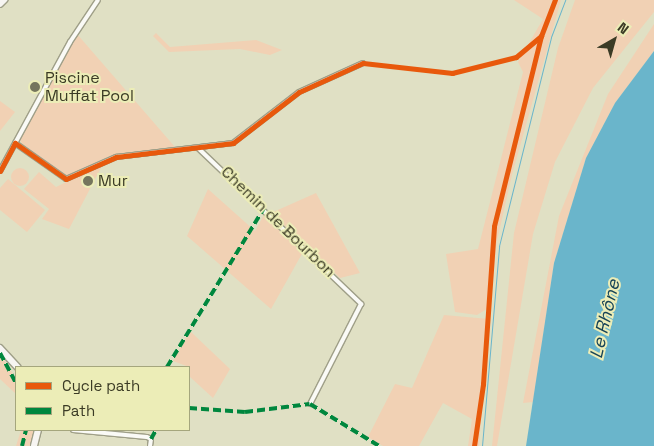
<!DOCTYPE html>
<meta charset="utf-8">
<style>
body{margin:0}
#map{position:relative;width:654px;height:446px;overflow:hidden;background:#e0e0c4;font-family:"Space Grotesk",sans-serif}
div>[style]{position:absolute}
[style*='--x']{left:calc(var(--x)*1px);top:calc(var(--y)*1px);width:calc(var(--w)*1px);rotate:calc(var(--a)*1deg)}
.green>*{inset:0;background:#f1d1b4}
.round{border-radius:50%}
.water>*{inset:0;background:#6ab5cb}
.stream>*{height:1px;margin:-0.5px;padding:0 0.5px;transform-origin:0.5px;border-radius:0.5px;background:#6ab5cb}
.roads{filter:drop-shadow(1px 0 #9f9f88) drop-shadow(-1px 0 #9f9f88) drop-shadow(0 1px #9f9f88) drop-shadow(0 -1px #9f9f88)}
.street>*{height:4px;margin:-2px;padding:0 2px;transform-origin:2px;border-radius:2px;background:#fafaf6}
.secondary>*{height:5.5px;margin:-2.75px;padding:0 2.75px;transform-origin:2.75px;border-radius:2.75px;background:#f7f5f2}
.quiet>*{height:4px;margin-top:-2px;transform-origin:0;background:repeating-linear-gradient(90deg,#00873e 0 8px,transparent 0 12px)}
.cycleway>*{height:5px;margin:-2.5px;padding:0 2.5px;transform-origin:2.5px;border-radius:2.5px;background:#e8590c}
.dots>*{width:14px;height:14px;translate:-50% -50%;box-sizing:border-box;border:2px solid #ecedb7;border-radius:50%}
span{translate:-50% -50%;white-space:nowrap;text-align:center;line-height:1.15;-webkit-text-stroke:4px #ecedb7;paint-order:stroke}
.poi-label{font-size:16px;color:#3b3b25}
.left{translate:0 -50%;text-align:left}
.street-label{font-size:16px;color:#3b3b25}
.water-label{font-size:18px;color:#174457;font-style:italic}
.legend{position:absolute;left:15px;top:366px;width:175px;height:65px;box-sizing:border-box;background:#ecedb7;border:1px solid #a5a67d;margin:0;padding:6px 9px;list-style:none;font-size:15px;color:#3b3b25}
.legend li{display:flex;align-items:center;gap:10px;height:25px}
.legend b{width:25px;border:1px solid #a5a67d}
.north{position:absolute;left:589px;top:15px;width:50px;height:50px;-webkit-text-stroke:4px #ecedb7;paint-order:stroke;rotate:38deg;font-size:14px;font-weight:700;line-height:20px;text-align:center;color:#3b3b25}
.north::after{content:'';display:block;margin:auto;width:18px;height:22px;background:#3b3b25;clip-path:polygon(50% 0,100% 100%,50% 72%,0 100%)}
</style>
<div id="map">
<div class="green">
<div style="clip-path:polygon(514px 0,561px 0,512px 175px,497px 241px,490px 307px,477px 315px,455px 312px,446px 254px,478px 249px,523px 72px,518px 62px,543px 19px)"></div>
<div style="clip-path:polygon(575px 0,654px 0,654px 12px,593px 88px,555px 162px,533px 234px,497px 446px,492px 446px,514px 233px,558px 48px)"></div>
<div style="clip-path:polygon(654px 24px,654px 51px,615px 103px,586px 158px,554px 263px,533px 402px,523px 403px,559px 216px,608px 94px)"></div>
<div style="clip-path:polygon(156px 33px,170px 47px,256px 40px,282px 50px,270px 55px,240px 49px,169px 52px,153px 36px)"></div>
<div style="clip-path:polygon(77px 34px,175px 147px,108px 157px,66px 177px,23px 146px,20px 140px)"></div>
<div style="clip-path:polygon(0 101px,15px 112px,0 131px)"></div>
<div style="clip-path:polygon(103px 164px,69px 229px,42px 219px,49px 209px,24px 189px,39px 172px,56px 187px)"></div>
<div class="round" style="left:11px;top:168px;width:18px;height:18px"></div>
<div style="clip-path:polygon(8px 179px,45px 210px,27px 232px,0 210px,0 188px)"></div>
<div style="clip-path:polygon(208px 189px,255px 231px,265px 213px,303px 252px,271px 309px,187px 236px)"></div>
<div style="clip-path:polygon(316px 193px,360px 273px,340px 278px,271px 213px)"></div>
<div style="clip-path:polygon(444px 315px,489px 319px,479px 446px,468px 446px,472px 419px,443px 403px,419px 446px,383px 446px,368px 437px,395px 384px,412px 388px)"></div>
<div style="clip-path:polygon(190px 331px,230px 369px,213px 398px,189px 376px,189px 367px,173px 361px)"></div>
<div style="clip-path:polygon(0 355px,16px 378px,16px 394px,0 379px)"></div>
<div style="clip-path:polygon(21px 430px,35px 430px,30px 446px,16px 446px)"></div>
</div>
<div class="water">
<div style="clip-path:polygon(654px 51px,654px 446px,526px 446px,554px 263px,586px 158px,615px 103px)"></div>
</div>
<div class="stream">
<div style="--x:482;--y:446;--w:201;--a:-85.1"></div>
<div style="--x:499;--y:246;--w:215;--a:-76"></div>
<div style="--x:551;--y:37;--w:40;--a:-69"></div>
</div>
<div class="roads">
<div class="street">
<div style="--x:15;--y:143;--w:62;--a:35.2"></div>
<div style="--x:66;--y:179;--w:55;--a:-23.7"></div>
<div style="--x:116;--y:157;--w:118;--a:-6.8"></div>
<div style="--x:233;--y:143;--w:83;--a:-37.7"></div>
<div style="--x:299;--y:92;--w:70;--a:-24.4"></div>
<div style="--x:198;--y:148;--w:226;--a:43.7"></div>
<div style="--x:361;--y:304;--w:112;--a:117"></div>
<div style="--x:0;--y:171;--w:147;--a:-61.5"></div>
<div style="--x:70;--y:42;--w:50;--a:-56.3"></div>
<div style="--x:73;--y:430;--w:74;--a:5.4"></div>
<div style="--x:147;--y:437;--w:4;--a:27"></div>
<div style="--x:151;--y:439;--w:7;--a:98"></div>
</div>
<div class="secondary">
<div style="--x:0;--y:4;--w:6;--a:-45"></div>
<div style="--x:0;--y:348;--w:26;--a:47"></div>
<div style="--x:34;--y:446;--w:16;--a:-76"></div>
</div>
</div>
<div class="quiet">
<div style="--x:0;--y:353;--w:34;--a:62"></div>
<div style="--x:167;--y:367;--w:186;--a:-58.6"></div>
<div style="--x:189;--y:408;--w:56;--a:4.1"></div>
<div style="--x:245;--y:412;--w:65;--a:-7"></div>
<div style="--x:310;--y:404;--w:81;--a:31.3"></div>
<div style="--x:151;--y:439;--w:10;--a:-61"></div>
<div style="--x:22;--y:446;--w:16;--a:-76"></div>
</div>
<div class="cycleway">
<div style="--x:0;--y:171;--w:32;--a:-62"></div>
<div style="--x:15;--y:143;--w:62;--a:35.2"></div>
<div style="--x:66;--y:179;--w:55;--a:-23.7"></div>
<div style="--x:116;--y:157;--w:118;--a:-6.8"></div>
<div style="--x:233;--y:143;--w:83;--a:-37.7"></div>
<div style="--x:299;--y:92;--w:70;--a:-24.4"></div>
<div style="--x:363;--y:63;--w:90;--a:6.4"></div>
<div style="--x:452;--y:73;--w:66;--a:-14"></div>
<div style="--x:516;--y:57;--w:33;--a:-40"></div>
<div style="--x:474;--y:446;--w:63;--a:-81.7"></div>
<div style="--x:483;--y:384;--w:158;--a:-86"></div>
<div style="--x:494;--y:226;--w:196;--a:-76.1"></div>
<div style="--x:541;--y:36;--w:39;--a:-69"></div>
</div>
<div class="dots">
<div style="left:35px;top:87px;background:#75755d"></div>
<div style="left:88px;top:181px;background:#75755d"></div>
</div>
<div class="poi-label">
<span class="left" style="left:45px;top:87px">Piscine<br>Muffat Pool</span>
<span class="left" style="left:98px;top:181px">Mur</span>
</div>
<div class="street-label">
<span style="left:278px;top:222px;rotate:44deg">Chemin de Bourbon</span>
</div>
<div class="water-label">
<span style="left:605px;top:319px;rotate:-77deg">Le Rhône</span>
</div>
<ul class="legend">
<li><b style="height:6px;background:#e8590c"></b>Cycle path</li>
<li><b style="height:6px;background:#00873e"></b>Path</li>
</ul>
<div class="north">N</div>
</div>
